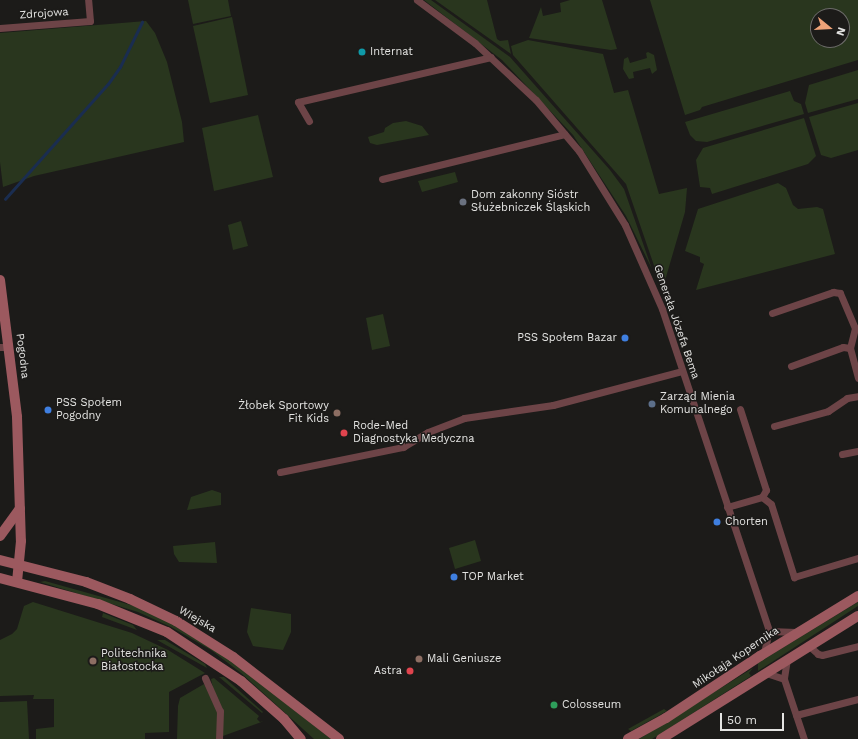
<!DOCTYPE html>
<meta charset="utf-8">
<style>
body{margin:0}
#map{position:relative;width:858px;height:739px;overflow:hidden;background:#1c1b19;font-family:"Work Sans",sans-serif}
div>[style]{position:absolute}
[style*='--x']{left:calc(var(--x)*1px);top:calc(var(--y)*1px);width:calc(var(--w)*1px);rotate:calc(var(--a)*1deg)}
.green>*{inset:0;background:#29361e}
.stream>*{height:2.5px;margin:-1.25px;padding:0 1.25px;transform-origin:1.25px;border-radius:1.25px;background:#1a2d50}
.street>*{height:7px;margin:-3.5px;padding:0 3.5px;transform-origin:3.5px;border-radius:3.5px;background:#6d4447}
.secondary>*{height:10px;margin:-5px;padding:0 5px;transform-origin:5px;border-radius:5px;background:#9c595f}
.dots>*{width:11px;height:11px;translate:-50% -50%;box-sizing:border-box;border:2px solid #1c1b19;border-radius:50%}
span{translate:-50% -50%;white-space:nowrap;text-align:center;line-height:1.15;-webkit-text-stroke:3px #1c1b19;paint-order:stroke}
.street-label{font-size:11px;color:#e4e4e2}
.poi-label{font-size:11px;color:#e4e4e2}
.left{translate:0 -50%;text-align:left}
.right{translate:-100% -50%;text-align:right}
.north{position:absolute;left:810px;top:8px;width:40px;height:40px;box-sizing:border-box;background:#1c1b19;border:1px solid #6c6b69;border-radius:50%;rotate:108deg;font-size:11px;font-weight:700;line-height:16px;text-align:center;color:#e4e4e2}
.north::after{content:'';display:block;margin:auto;width:14px;height:18px;background:#efa378;clip-path:polygon(50% 0,100% 100%,50% 72%,0 100%)}
.scale{position:absolute;left:720px;top:713px;width:64px;height:18px;box-sizing:border-box;border:2px solid #e4e4e2;border-top:0;padding-left:5px;font-size:12px;line-height:14px;white-space:nowrap;color:#e4e4e2;-webkit-text-stroke:3px #1c1b19;paint-order:stroke}
</style>
<div id="map">
<div class="green">
<div style="clip-path:polygon(188px 0,228px 0,231px 16px,193px 24px)"></div>
<div style="clip-path:polygon(424px 0,431px 0,510px 57px,610px 170px,624px 189px,652px 269px,626px 216px,573px 135px,502px 60px)"></div>
<div style="clip-path:polygon(435px 0,487px 0,497px 39px,500px 41px,508px 40px,511px 54px)"></div>
<div style="clip-path:polygon(570px 0,602px 0,617px 49px,611px 50px,529px 38px,541px 7px,543px 16px,561px 12px,560px 3px)"></div>
<div style="clip-path:polygon(evenodd,650px 0,858px 0,858px 60px,702px 107px,700px 110px,685px 115px,650px 0,818px 16px,842px 16px,842px 40px,818px 40px,818px 16px)"></div>
<div style="clip-path:polygon(232px 17px,248px 95px,210px 103px,193px 26px)"></div>
<div style="clip-path:polygon(146px 21px,155px 33px,167px 62px,182px 122px,184px 142px,34px 176px,3px 187px,0 162px,0 33px)"></div>
<div style="clip-path:polygon(528px 40px,603px 54px,614px 93px,628px 90px,659px 194px,687px 188px,685px 212px,664px 284px,660px 283px,626px 184px,513px 55px,511px 46px)"></div>
<div style="clip-path:polygon(648px 52px,654px 55px,657px 70px,652px 74px,650px 68px,633px 72px,634px 78px,629px 79px,623px 69px,624px 59px,628px 57px,630px 63px,647px 58px,646px 53px)"></div>
<div style="clip-path:polygon(858px 70px,858px 99px,808px 113px,805px 103px,809px 85px)"></div>
<div style="clip-path:polygon(790px 91px,794px 101px,801px 104px,804px 114px,707px 142px,696px 141px,690px 135px,685px 122px)"></div>
<div style="clip-path:polygon(858px 103px,858px 150px,831px 158px,821px 155px,809px 117px)"></div>
<div style="clip-path:polygon(258px 115px,273px 177px,214px 191px,202px 128px)"></div>
<div style="clip-path:polygon(804px 118px,816px 156px,808px 164px,712px 194px,710px 188px,700px 187px,696px 160px,703px 148px)"></div>
<div style="clip-path:polygon(406px 121px,422px 126px,429px 135px,377px 145px,370px 143px,368px 137px,384px 132px,385px 128px,393px 123px)"></div>
<div style="clip-path:polygon(455px 172px,458px 182px,422px 192px,418px 181px)"></div>
<div style="clip-path:polygon(778px 183px,786px 188px,793px 205px,798px 209px,817px 207px,823px 209px,835px 254px,696px 290px,704px 264px,700px 262px,700px 257px,685px 251px,698px 209px)"></div>
<div style="clip-path:polygon(241px 221px,248px 246px,233px 250px,228px 225px)"></div>
<div style="clip-path:polygon(383px 314px,390px 346px,372px 350px,366px 318px)"></div>
<div style="clip-path:polygon(212px 490px,221px 493px,221px 505px,187px 510px,191px 497px)"></div>
<div style="clip-path:polygon(475px 540px,481px 561px,455px 569px,449px 548px)"></div>
<div style="clip-path:polygon(215px 542px,217px 563px,179px 562px,174px 554px,173px 546px)"></div>
<div style="clip-path:polygon(45px 581px,138px 607px,162px 618px,233px 662px,331px 739px,314px 739px,241px 673px,211px 650px,171px 627px,138px 612px,40px 582px)"></div>
<div style="clip-path:polygon(33px 602px,132px 633px,168px 650px,205px 673px,169px 692px,169px 732px,145px 733px,145px 739px,36px 739px,36px 729px,54px 727px,54px 699px,33px 699px,34px 695px,0 696px,0 640px,12px 634px,17px 629px,24px 606px)"></div>
<div style="clip-path:polygon(858px 602px,858px 606px,758px 671px,758px 663px)"></div>
<div style="clip-path:polygon(251px 608px,291px 614px,291px 632px,283px 650px,253px 646px,247px 632px)"></div>
<div style="clip-path:polygon(103px 613px,133px 625px,137px 630px,102px 617px)"></div>
<div style="clip-path:polygon(157px 640px,165px 640px,205px 664px,207px 668px)"></div>
<div style="clip-path:polygon(753px 668px,749px 673px,751px 676px,693px 713px,652px 739px,639px 739px)"></div>
<div style="clip-path:polygon(219px 677px,224px 677px,263px 712px,262px 713px)"></div>
<div style="clip-path:polygon(214px 678px,259px 716px,257px 719px,260px 722px,264px 721px,223px 736px,222px 739px,221px 707px,213px 688px,211px 679px)"></div>
<div style="clip-path:polygon(204px 684px,217px 708px,217px 739px,177px 739px,178px 706px,180px 698px)"></div>
<div style="clip-path:polygon(27px 701px,29px 739px,0 739px,0 702px)"></div>
<div style="clip-path:polygon(664px 709px,667px 711px,631px 731px,628px 729px)"></div>
</div>
<div class="stream">
<div style="--x:5;--y:199;--w:154;--a:-48.2"></div>
<div style="--x:108;--y:84;--w:21;--a:-55"></div>
<div style="--x:120;--y:67;--w:50;--a:-63.9"></div>
</div>
<div class="street">
<div style="--x:417;--y:0;--w:72;--a:36.6"></div>
<div style="--x:475;--y:43;--w:83;--a:43.1"></div>
<div style="--x:536;--y:100;--w:67;--a:49.9"></div>
<div style="--x:579;--y:151;--w:87;--a:58.1"></div>
<div style="--x:625;--y:225;--w:92;--a:66.2"></div>
<div style="--x:662;--y:309;--w:339;--a:71.6"></div>
<div style="--x:769;--y:631;--w:23;--a:103"></div>
<div style="--x:0;--y:28;--w:90;--a:-4.4"></div>
<div style="--x:90;--y:21;--w:21;--a:-95"></div>
<div style="--x:309;--y:121;--w:22;--a:-120"></div>
<div style="--x:298;--y:102;--w:198;--a:-13.1"></div>
<div style="--x:382;--y:179;--w:188;--a:-13.8"></div>
<div style="--x:772;--y:313;--w:65;--a:-19"></div>
<div style="--x:833;--y:292;--w:7;--a:8"></div>
<div style="--x:840;--y:293;--w:38;--a:67"></div>
<div style="--x:855;--y:328;--w:21;--a:104"></div>
<div style="--x:850;--y:348;--w:31;--a:75"></div>
<div style="--x:0;--y:347;--w:9;--a:0"></div>
<div style="--x:791;--y:366;--w:55;--a:-20.1"></div>
<div style="--x:843;--y:347;--w:7;--a:8"></div>
<div style="--x:774;--y:426;--w:56;--a:-15.5"></div>
<div style="--x:828;--y:411;--w:23;--a:-34"></div>
<div style="--x:847;--y:398;--w:11;--a:-10"></div>
<div style="--x:842;--y:454;--w:16;--a:-11"></div>
<div style="--x:280;--y:472;--w:126;--a:-11.5"></div>
<div style="--x:403;--y:447;--w:29;--a:-31"></div>
<div style="--x:428;--y:432;--w:39;--a:-21"></div>
<div style="--x:464;--y:418;--w:90;--a:-8.3"></div>
<div style="--x:553;--y:405;--w:133;--a:-14.8"></div>
<div style="--x:762;--y:497;--w:11;--a:38"></div>
<div style="--x:771;--y:504;--w:77;--a:72.5"></div>
<div style="--x:794;--y:577;--w:67;--a:-16.5"></div>
<div style="--x:727;--y:507;--w:36;--a:-16"></div>
<div style="--x:762;--y:497;--w:8;--a:-60"></div>
<div style="--x:766;--y:490;--w:85;--a:-107.8"></div>
<div style="--x:769;--y:631;--w:27;--a:2"></div>
<div style="--x:808;--y:645;--w:13;--a:42"></div>
<div style="--x:818;--y:654;--w:4;--a:14"></div>
<div style="--x:822;--y:655;--w:37;--a:-14"></div>
<div style="--x:787;--y:659;--w:20;--a:99"></div>
<div style="--x:784;--y:679;--w:63;--a:71.6"></div>
<div style="--x:766;--y:673;--w:19;--a:18"></div>
<div style="--x:205;--y:678;--w:36;--a:66"></div>
<div style="--x:220;--y:711;--w:28;--a:92"></div>
<div style="--x:796;--y:715;--w:64;--a:-14.5"></div>
</div>
<div class="secondary">
<div style="--x:0;--y:280;--w:138;--a:82.9"></div>
<div style="--x:17;--y:417;--w:124;--a:88.2"></div>
<div style="--x:21;--y:541;--w:41;--a:95.6"></div>
<div style="--x:0;--y:536;--w:34;--a:-54"></div>
<div style="--x:0;--y:560;--w:89;--a:14.3"></div>
<div style="--x:86;--y:582;--w:47;--a:21.1"></div>
<div style="--x:130;--y:599;--w:51;--a:25.6"></div>
<div style="--x:176;--y:621;--w:67;--a:32.3"></div>
<div style="--x:233;--y:657;--w:134;--a:37.7"></div>
<div style="--x:0;--y:578;--w:101;--a:14.9"></div>
<div style="--x:98;--y:604;--w:74;--a:22.1"></div>
<div style="--x:167;--y:632;--w:89;--a:33.5"></div>
<div style="--x:241;--y:681;--w:57;--a:41.5"></div>
<div style="--x:284;--y:719;--w:26;--a:50"></div>
<div style="--x:628;--y:739;--w:43;--a:-28.9"></div>
<div style="--x:666;--y:718;--w:113;--a:-33.4"></div>
<div style="--x:760;--y:656;--w:115;--a:-31.5"></div>
<div style="--x:661;--y:739;--w:232;--a:-32"></div>
</div>
<div class="dots">
<div style="left:362px;top:52px;background:#0f9aa8"></div>
<div style="left:463px;top:202px;background:#6b7280"></div>
<div style="left:625px;top:338px;background:#3f7fe0"></div>
<div style="left:652px;top:404px;background:#5c6f8a"></div>
<div style="left:48px;top:410px;background:#3f7fe0"></div>
<div style="left:337px;top:413px;background:#8d6e63"></div>
<div style="left:344px;top:433px;background:#e0444e"></div>
<div style="left:717px;top:522px;background:#3f7fe0"></div>
<div style="left:454px;top:577px;background:#3f7fe0"></div>
<div style="left:419px;top:659px;background:#8d6e63"></div>
<div style="left:93px;top:661px;background:#8d6e63"></div>
<div style="left:410px;top:671px;background:#e0444e"></div>
<div style="left:554px;top:705px;background:#2e9e5b"></div>
</div>
<div class="street-label">
<span style="left:44px;top:14px;rotate:-4deg">Zdrojowa</span>
<span style="left:676px;top:322px;rotate:71deg">Generała Józefa Bema</span>
<span style="left:22px;top:356px;rotate:83deg">Pogodna</span>
<span style="left:197px;top:620px;rotate:30deg">Wiejska</span>
<span style="left:736px;top:658px;rotate:-34deg">Mikołaja Kopernika</span>
</div>
<div class="poi-label">
<span class="left" style="left:370px;top:52px">Internat</span>
<span class="left" style="left:471px;top:202px">Dom zakonny Sióstr<br>Służebniczek Śląskich</span>
<span class="right" style="left:617px;top:338px">PSS Społem Bazar</span>
<span class="left" style="left:660px;top:404px">Zarząd Mienia<br>Komunalnego</span>
<span class="left" style="left:56px;top:410px">PSS Społem<br>Pogodny</span>
<span class="right" style="left:329px;top:413px">Żłobek Sportowy<br>Fit Kids</span>
<span class="left" style="left:353px;top:433px">Rode-Med<br>Diagnostyka Medyczna</span>
<span class="left" style="left:725px;top:522px">Chorten</span>
<span class="left" style="left:462px;top:577px">TOP Market</span>
<span class="left" style="left:101px;top:661px">Politechnika<br>Białostocka</span>
<span class="left" style="left:427px;top:659px">Mali Geniusze</span>
<span class="right" style="left:402px;top:671px">Astra</span>
<span class="left" style="left:562px;top:705px">Colosseum</span>
</div>
<div class="north">N</div>
<div class="scale">50 m</div>
</div>
